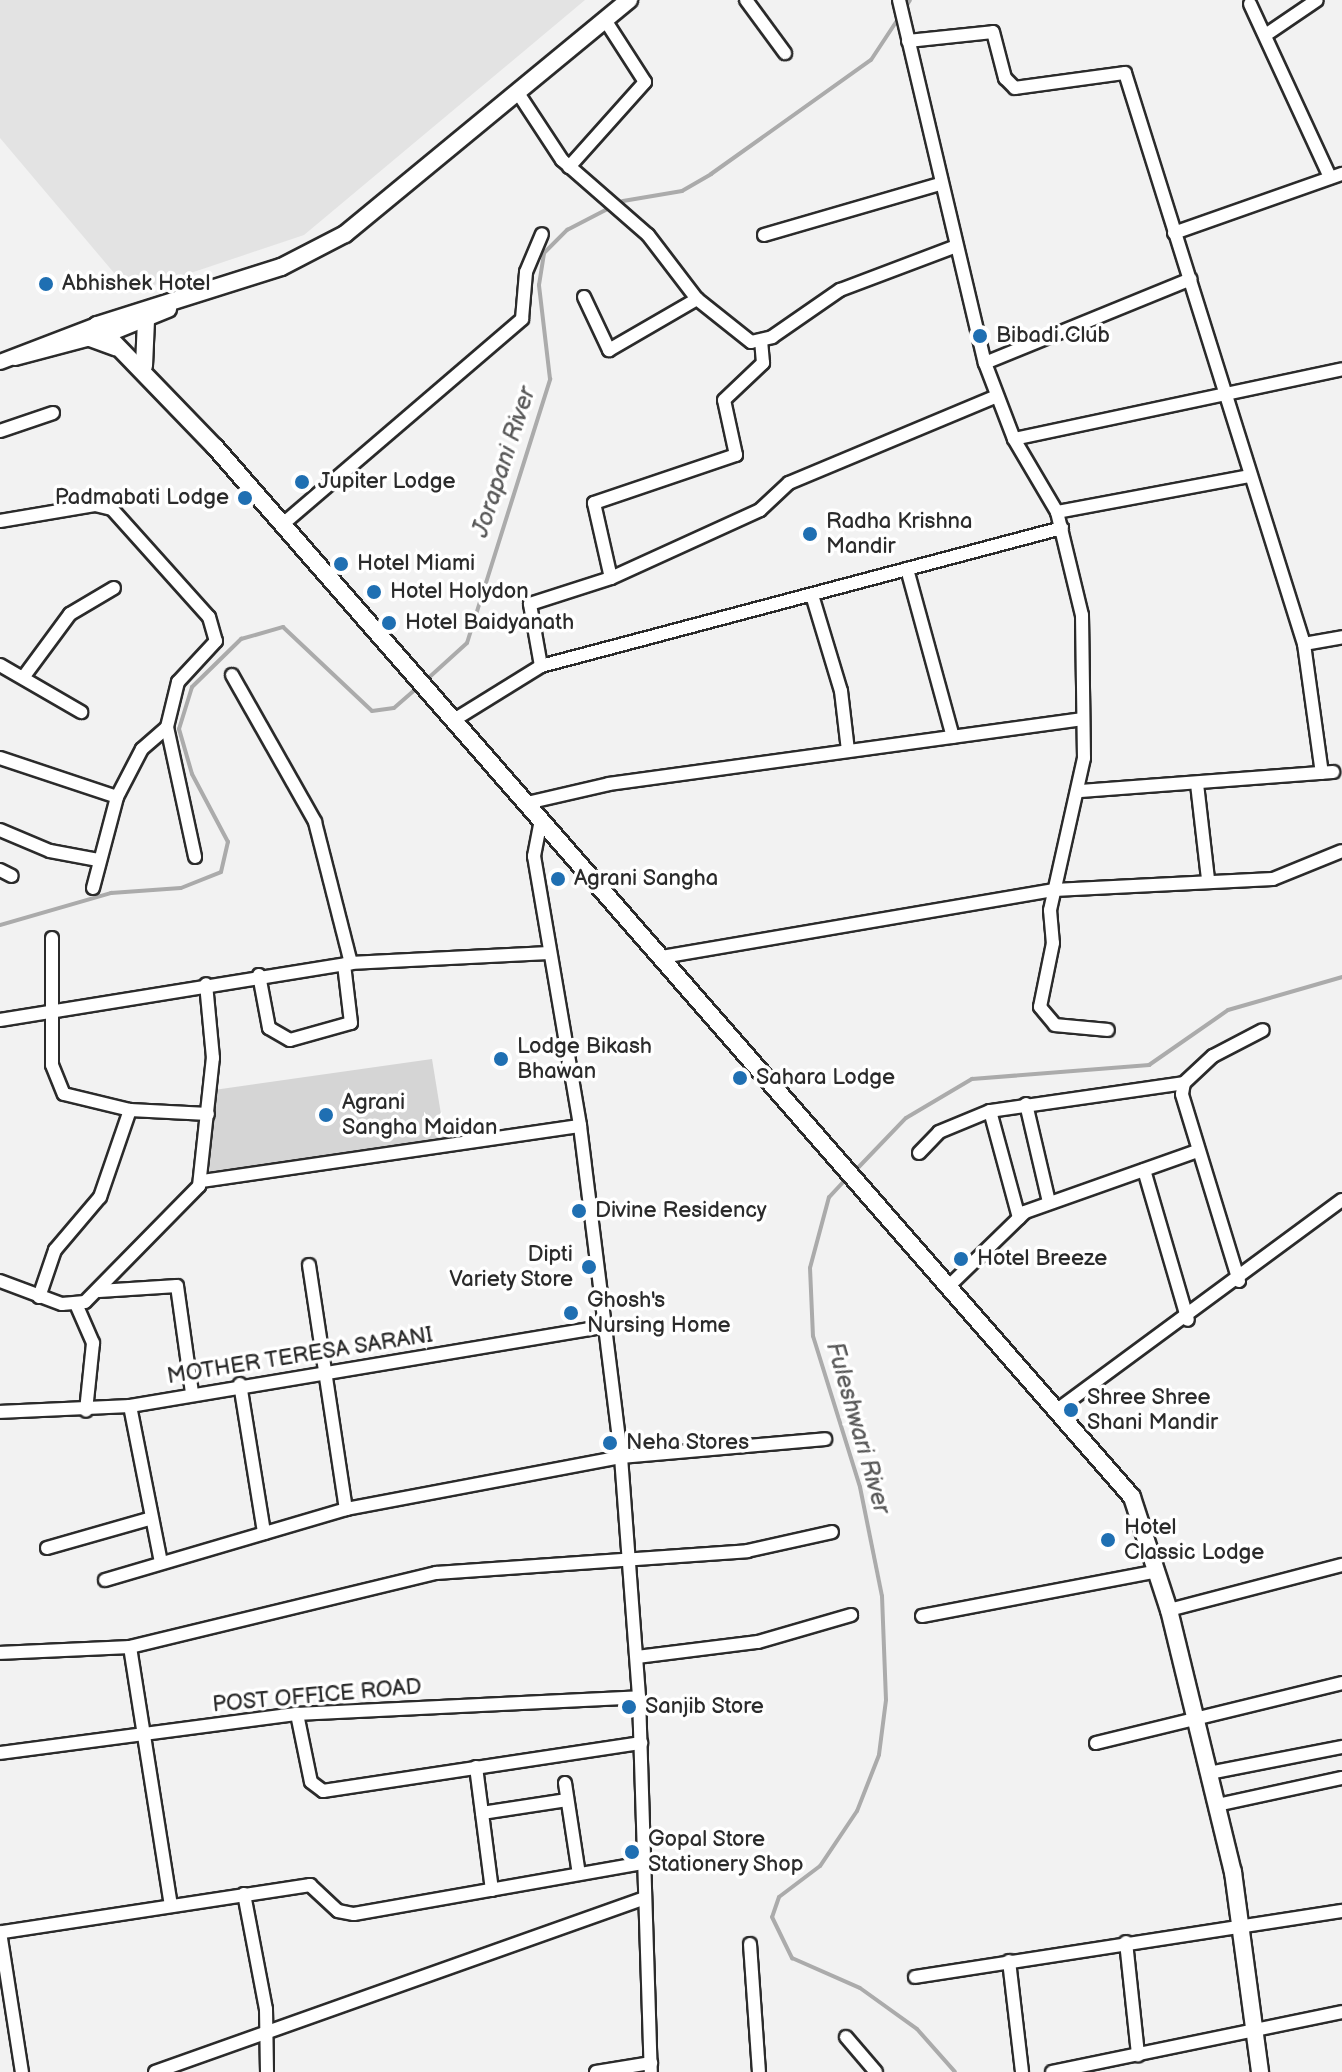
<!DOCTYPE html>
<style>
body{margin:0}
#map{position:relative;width:1342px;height:2072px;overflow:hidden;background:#f2f2f2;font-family:"Balsamiq Sans",sans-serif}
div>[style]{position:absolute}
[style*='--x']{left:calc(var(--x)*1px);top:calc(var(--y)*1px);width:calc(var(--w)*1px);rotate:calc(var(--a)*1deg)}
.built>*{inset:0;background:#e3e3e3}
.green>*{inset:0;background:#d5d5d5}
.stream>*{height:4px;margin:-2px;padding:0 2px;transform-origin:2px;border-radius:2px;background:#ababab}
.roads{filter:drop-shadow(2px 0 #2b2b2b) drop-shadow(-2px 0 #2b2b2b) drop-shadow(0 2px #2b2b2b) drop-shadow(0 -2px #2b2b2b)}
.minor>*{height:12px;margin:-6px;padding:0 6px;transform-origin:6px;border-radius:6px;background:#fff}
.tertiary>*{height:14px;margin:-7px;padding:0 7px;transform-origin:7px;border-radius:7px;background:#fff}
.secondary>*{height:16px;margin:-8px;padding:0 8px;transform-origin:8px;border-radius:8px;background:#fff}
.dots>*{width:22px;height:22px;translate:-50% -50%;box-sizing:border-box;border:4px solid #fff;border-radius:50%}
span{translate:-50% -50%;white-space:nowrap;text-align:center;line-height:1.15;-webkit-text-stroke:7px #fff;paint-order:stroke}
.poi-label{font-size:22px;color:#2b2b2b}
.left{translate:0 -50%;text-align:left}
.right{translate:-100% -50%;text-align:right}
.street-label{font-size:22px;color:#2b2b2b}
.water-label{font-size:24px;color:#585858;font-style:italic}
</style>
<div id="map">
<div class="built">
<div style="clip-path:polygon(0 0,585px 0,304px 235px,131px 293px,0 138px)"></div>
</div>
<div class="green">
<div style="clip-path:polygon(432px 1059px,445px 1139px,209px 1175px,214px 1090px)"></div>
</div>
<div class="stream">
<div style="--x:905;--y:8;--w:9;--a:-58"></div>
<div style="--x:424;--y:682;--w:58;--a:-42.2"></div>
<div style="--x:467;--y:643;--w:277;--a:-72.5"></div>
<div style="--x:550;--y:379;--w:95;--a:-96.7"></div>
<div style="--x:539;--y:285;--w:32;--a:-81"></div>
<div style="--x:544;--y:253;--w:33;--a:-45"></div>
<div style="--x:567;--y:230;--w:63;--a:-27.4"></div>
<div style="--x:623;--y:201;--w:60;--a:-9.6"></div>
<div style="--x:682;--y:191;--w:34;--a:-30"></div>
<div style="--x:711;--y:174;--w:196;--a:-35.5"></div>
<div style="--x:871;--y:60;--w:53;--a:-56.6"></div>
<div style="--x:0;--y:925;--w:116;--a:-16.1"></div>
<div style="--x:111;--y:893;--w:70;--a:-4.1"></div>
<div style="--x:181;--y:888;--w:43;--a:-21.8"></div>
<div style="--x:221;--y:872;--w:31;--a:-77"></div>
<div style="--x:228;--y:842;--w:77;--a:-117.9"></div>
<div style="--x:192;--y:774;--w:47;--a:-106.1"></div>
<div style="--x:179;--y:729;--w:44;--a:-72.8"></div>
<div style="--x:192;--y:687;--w:69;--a:-44.4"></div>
<div style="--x:241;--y:639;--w:44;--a:-15.9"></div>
<div style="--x:283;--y:627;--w:122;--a:43.3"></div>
<div style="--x:372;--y:711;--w:22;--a:-8"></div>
<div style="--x:394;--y:708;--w:30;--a:-41"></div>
<div style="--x:853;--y:1173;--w:76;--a:-46.1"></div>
<div style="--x:906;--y:1118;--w:77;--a:-30.6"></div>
<div style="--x:972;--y:1079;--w:178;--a:-4.5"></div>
<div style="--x:1149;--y:1065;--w:96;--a:-34.8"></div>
<div style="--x:1228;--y:1010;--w:119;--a:-16.1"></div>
<div style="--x:846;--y:1179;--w:25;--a:133"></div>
<div style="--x:829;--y:1197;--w:73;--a:105"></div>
<div style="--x:810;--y:1268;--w:68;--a:87.5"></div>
<div style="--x:813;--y:1336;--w:158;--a:72.7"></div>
<div style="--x:860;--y:1487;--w:111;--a:78.6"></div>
<div style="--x:882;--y:1596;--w:104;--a:87.8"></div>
<div style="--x:886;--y:1700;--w:55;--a:97.3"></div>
<div style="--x:879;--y:1755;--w:60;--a:111.4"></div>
<div style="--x:857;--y:1811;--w:66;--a:123.9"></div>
<div style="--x:820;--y:1866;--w:51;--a:142.9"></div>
<div style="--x:779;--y:1897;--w:21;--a:109"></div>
<div style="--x:772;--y:1917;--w:46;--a:64"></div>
<div style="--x:792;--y:1958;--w:74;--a:23.8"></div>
<div style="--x:860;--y:1988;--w:70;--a:35.7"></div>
<div style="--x:917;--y:2029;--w:57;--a:48.5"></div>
</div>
<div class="roads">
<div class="minor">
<div style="--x:746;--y:0;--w:66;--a:53.7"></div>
<div style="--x:899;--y:0;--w:373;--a:76.7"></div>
<div style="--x:985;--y:363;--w:81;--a:69.1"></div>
<div style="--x:1014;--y:439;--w:85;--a:59.5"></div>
<div style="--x:1057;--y:512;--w:106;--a:76.4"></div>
<div style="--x:1082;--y:615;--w:143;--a:89.2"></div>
<div style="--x:1084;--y:758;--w:156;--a:102.6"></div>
<div style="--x:1050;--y:910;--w:33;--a:85"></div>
<div style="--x:1053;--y:943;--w:65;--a:101.5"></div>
<div style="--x:1040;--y:1007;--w:23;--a:50"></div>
<div style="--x:1055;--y:1025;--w:53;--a:5.4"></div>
<div style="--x:1250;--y:4;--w:191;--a:65.2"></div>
<div style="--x:1267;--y:34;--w:60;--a:-34.2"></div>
<div style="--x:908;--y:41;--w:85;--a:-6"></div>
<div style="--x:993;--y:32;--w:48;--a:75.4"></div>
<div style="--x:1005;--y:78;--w:14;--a:45"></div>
<div style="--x:1015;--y:88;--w:111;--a:-7.8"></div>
<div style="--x:1125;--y:73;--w:598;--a:72.59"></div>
<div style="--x:1304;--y:644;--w:130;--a:82.1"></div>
<div style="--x:518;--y:93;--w:80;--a:56.7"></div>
<div style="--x:562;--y:160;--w:114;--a:41.1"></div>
<div style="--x:648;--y:235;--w:81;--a:52.6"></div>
<div style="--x:697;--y:299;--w:69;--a:38.5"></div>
<div style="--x:751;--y:342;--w:22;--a:-13"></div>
<div style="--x:772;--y:337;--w:83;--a:-34.7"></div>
<div style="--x:840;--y:290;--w:122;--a:-20.7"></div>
<div style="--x:569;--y:167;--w:114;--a:-48.2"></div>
<div style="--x:645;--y:82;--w:74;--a:-122.8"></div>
<div style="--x:1174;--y:233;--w:178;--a:-19.4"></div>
<div style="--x:764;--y:235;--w:183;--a:-16.2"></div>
<div style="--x:584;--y:297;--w:59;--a:64.7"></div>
<div style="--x:609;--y:350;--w:102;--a:-30.1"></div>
<div style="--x:985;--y:363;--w:222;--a:-22.2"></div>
<div style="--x:0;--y:431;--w:56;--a:-18.8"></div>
<div style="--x:1014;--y:439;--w:335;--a:-12"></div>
<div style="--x:1057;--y:512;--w:196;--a:-10.6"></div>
<div style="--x:0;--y:521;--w:96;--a:-9.6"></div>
<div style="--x:95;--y:505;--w:17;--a:13"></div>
<div style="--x:112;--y:509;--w:145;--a:48.1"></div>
<div style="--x:209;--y:617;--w:25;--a:74"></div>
<div style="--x:216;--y:641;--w:56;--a:132.8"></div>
<div style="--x:178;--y:682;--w:46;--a:103.7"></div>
<div style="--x:167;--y:727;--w:133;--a:77.8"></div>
<div style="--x:283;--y:524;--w:315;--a:-40.6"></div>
<div style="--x:522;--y:319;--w:47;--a:-85.1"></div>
<div style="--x:526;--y:272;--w:41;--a:-67.2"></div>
<div style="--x:907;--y:569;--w:174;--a:74.7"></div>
<div style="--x:611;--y:578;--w:77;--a:-102.8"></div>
<div style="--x:594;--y:503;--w:150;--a:-18.7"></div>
<div style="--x:736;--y:455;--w:56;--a:-102.3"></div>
<div style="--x:724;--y:400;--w:54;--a:-43.5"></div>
<div style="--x:763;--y:363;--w:21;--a:-95"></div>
<div style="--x:812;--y:595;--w:100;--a:73.2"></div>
<div style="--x:841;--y:691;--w:60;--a:83.3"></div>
<div style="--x:1304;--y:644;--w:39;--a:-10"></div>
<div style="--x:0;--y:665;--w:94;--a:30.1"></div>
<div style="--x:541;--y:666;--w:63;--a:-100.1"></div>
<div style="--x:530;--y:604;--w:85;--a:-17.8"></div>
<div style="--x:611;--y:578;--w:164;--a:-24.5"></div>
<div style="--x:760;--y:510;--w:40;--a:-43"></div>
<div style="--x:789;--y:483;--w:225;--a:-22.7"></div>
<div style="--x:25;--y:675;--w:76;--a:-53.6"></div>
<div style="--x:70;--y:614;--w:51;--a:-30.6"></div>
<div style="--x:232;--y:675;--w:169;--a:60.5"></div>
<div style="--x:315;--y:822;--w:146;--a:75.7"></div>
<div style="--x:454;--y:720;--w:102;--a:-31.8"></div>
<div style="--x:541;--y:666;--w:539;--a:-14.84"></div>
<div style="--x:0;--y:758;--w:123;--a:18.4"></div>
<div style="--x:1197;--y:784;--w:96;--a:83.4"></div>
<div style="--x:1080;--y:791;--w:254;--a:-4.3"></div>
<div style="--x:527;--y:803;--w:84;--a:-13"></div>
<div style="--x:609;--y:784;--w:478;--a:-7.8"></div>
<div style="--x:541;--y:820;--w:37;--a:101"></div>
<div style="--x:534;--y:856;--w:274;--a:80.3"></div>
<div style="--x:580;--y:1126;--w:334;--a:82.9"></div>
<div style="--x:621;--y:1457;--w:241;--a:85.7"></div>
<div style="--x:639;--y:1697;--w:375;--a:88.2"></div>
<div style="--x:0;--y:830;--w:54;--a:22.8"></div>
<div style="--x:50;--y:851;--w:49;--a:10.6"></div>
<div style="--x:0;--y:870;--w:13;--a:27"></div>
<div style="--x:93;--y:888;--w:94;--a:-75.2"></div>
<div style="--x:117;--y:797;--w:54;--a:-62.5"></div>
<div style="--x:142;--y:749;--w:33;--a:-41"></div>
<div style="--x:52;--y:938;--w:127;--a:90"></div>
<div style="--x:52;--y:1065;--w:31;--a:68"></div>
<div style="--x:64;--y:1094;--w:68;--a:13.6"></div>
<div style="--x:130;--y:1110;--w:78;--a:2.9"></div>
<div style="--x:662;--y:957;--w:398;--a:-9.7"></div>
<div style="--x:1054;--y:890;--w:219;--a:-2.9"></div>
<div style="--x:1273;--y:879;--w:74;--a:-22.1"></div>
<div style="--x:259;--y:975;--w:54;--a:79.3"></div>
<div style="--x:269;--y:1028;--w:24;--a:30"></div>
<div style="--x:290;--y:1040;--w:63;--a:-15.6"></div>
<div style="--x:351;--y:1023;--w:59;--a:-96.8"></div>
<div style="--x:0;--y:1020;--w:356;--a:-9.2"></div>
<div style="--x:351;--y:963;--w:197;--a:-2.9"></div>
<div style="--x:1026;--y:1104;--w:101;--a:76.8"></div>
<div style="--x:990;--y:1111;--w:111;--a:74.8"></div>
<div style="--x:919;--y:1153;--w:29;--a:-46"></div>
<div style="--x:939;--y:1132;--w:55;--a:-22.4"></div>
<div style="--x:990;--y:1111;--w:196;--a:-8.2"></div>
<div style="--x:1144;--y:1170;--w:156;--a:73.7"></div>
<div style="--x:202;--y:1181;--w:382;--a:-8.3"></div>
<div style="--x:309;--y:1265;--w:247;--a:81.4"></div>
<div style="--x:0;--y:1281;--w:66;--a:20.4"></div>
<div style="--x:62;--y:1304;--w:23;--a:-5"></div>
<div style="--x:85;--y:1302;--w:163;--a:-45.5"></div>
<div style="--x:199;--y:1186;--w:129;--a:-83.8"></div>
<div style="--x:213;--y:1058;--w:74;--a:-95.4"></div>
<div style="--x:1239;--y:1281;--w:195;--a:-107"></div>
<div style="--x:1182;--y:1094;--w:11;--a:-80"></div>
<div style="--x:1184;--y:1083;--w:40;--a:-43"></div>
<div style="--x:1213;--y:1056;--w:56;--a:-27.5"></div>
<div style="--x:949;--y:1286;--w:106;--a:-44.2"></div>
<div style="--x:1025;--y:1212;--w:182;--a:-19.5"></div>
<div style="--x:99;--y:1291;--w:78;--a:-3.7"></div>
<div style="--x:177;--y:1286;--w:108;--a:82"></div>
<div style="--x:39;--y:1297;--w:50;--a:-71.2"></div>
<div style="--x:55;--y:1250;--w:70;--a:-49.7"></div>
<div style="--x:100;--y:1197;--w:92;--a:-71"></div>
<div style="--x:76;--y:1304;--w:43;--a:66.4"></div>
<div style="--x:93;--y:1343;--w:68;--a:95.9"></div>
<div style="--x:240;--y:1384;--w:151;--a:80.8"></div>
<div style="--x:130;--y:1406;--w:160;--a:78.8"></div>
<div style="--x:1057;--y:1410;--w:354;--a:-36.4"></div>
<div style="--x:0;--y:1412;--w:130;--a:-2.6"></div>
<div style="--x:130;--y:1406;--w:483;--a:-9.5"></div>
<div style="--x:47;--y:1548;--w:109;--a:-15.9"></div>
<div style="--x:105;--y:1580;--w:251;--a:-16.4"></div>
<div style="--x:346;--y:1509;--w:280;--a:-10.7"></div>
<div style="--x:621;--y:1457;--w:205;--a:-5"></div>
<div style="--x:1169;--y:1610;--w:179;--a:-14.6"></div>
<div style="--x:922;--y:1616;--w:240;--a:-10.8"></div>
<div style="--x:130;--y:1647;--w:262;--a:81"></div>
<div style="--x:0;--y:1653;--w:130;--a:-2.6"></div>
<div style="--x:130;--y:1647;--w:315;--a:-13.6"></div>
<div style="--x:436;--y:1573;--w:312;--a:-4"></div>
<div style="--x:747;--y:1551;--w:87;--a:-12.6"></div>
<div style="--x:637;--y:1657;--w:122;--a:-7.1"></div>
<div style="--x:758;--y:1642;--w:97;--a:-16.2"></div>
<div style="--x:297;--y:1714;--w:69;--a:78.4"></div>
<div style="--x:311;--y:1782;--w:15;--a:37"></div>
<div style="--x:323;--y:1791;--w:322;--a:-8.6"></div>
<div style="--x:1096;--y:1743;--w:253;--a:-13.7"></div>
<div style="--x:0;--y:1753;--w:300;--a:-7.5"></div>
<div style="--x:297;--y:1714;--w:342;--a:-2.8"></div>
<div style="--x:476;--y:1767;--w:124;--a:82.6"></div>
<div style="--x:1209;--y:1773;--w:136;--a:-11.1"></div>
<div style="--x:565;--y:1783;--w:92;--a:81.3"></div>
<div style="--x:1217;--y:1805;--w:128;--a:-12.2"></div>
<div style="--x:482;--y:1813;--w:86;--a:-8.7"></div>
<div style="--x:244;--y:1894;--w:117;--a:79.2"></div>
<div style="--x:266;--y:2009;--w:63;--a:89.1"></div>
<div style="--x:0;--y:1932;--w:142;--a:81.1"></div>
<div style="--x:3;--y:1932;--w:311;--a:-8.7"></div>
<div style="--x:310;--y:1885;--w:38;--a:43"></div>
<div style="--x:338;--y:1911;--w:16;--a:11"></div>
<div style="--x:354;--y:1914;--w:294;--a:-10"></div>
<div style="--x:1126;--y:1942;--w:114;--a:83.9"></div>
<div style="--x:750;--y:1944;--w:128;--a:86"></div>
<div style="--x:1009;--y:1961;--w:112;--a:83.3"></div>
<div style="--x:915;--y:1977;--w:432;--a:-8.8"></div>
<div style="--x:846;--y:2037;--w:46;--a:49.4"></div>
<div style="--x:155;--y:2072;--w:520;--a:-19.55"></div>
<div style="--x:596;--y:2072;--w:56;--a:-9.3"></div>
<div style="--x:1052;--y:2072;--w:296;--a:-11.7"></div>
</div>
<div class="tertiary">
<div style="--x:15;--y:358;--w:86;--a:-14.8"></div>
<div style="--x:0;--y:362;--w:104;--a:-20.9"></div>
</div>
<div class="secondary">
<div style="--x:629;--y:0;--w:368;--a:140.5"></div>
<div style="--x:345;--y:234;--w:72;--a:152.7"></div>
<div style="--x:281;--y:267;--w:193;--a:162.5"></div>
<div style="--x:97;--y:325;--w:170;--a:46"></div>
<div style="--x:215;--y:447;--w:1394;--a:48.87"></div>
<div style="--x:1132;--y:1497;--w:119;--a:71.9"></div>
<div style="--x:1169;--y:1610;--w:270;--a:76.3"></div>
<div style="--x:1233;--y:1872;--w:202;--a:82.3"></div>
<div style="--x:106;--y:334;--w:67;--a:-22"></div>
<div style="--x:90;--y:338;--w:27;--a:20"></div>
<div style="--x:144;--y:366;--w:45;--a:-87.5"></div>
</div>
</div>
<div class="dots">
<div style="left:46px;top:284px;background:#1f6fb2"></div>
<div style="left:980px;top:336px;background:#1f6fb2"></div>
<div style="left:302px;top:482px;background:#1f6fb2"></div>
<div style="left:245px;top:498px;background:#1f6fb2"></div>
<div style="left:810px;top:534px;background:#1f6fb2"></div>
<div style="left:341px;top:564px;background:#1f6fb2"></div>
<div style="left:374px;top:592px;background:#1f6fb2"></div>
<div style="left:389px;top:623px;background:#1f6fb2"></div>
<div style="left:558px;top:879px;background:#1f6fb2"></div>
<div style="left:501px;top:1059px;background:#1f6fb2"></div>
<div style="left:740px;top:1078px;background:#1f6fb2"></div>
<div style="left:326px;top:1115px;background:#1f6fb2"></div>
<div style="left:579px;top:1211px;background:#1f6fb2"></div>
<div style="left:961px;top:1259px;background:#1f6fb2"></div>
<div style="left:589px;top:1267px;background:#1f6fb2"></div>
<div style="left:571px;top:1313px;background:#1f6fb2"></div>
<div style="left:1071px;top:1410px;background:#1f6fb2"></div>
<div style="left:610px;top:1443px;background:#1f6fb2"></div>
<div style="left:1108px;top:1540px;background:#1f6fb2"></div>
<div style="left:629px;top:1707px;background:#1f6fb2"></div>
<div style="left:632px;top:1852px;background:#1f6fb2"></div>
</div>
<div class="poi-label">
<span class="left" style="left:62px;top:284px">Abhishek Hotel</span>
<span class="left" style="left:996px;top:336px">Bibadi Club</span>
<span class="left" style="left:318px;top:482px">Jupiter Lodge</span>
<span class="right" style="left:229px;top:498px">Padmabati Lodge</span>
<span class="left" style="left:826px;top:534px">Radha Krishna<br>Mandir</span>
<span class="left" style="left:357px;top:564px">Hotel Miami</span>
<span class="left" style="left:390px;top:592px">Hotel Holydon</span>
<span class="left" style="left:405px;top:623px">Hotel Baidyanath</span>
<span class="left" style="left:574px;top:879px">Agrani Sangha</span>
<span class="left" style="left:517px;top:1059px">Lodge Bikash<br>Bhawan</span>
<span class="left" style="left:756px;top:1078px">Sahara Lodge</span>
<span class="left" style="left:342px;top:1115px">Agrani<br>Sangha Maidan</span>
<span class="left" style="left:595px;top:1211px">Divine Residency</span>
<span class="right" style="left:573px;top:1267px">Dipti<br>Variety Store</span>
<span class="left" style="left:977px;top:1259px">Hotel Breeze</span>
<span class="left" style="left:587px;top:1313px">Ghosh's<br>Nursing Home</span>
<span class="left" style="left:1087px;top:1410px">Shree Shree<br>Shani Mandir</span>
<span class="left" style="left:626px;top:1443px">Neha Stores</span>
<span class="left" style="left:1124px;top:1540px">Hotel<br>Classic Lodge</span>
<span class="left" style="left:645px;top:1707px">Sanjib Store</span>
<span class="left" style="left:648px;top:1852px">Gopal Store<br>Stationery Shop</span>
</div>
<div class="street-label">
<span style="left:300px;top:1356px;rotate:-9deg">MOTHER TERESA SARANI</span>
<span style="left:317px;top:1696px;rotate:-5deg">POST OFFICE ROAD</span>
</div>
<div class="water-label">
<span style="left:504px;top:462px;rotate:-72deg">Jorapani River</span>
<span style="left:858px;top:1428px;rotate:74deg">Fuleshwari River</span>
</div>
</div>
